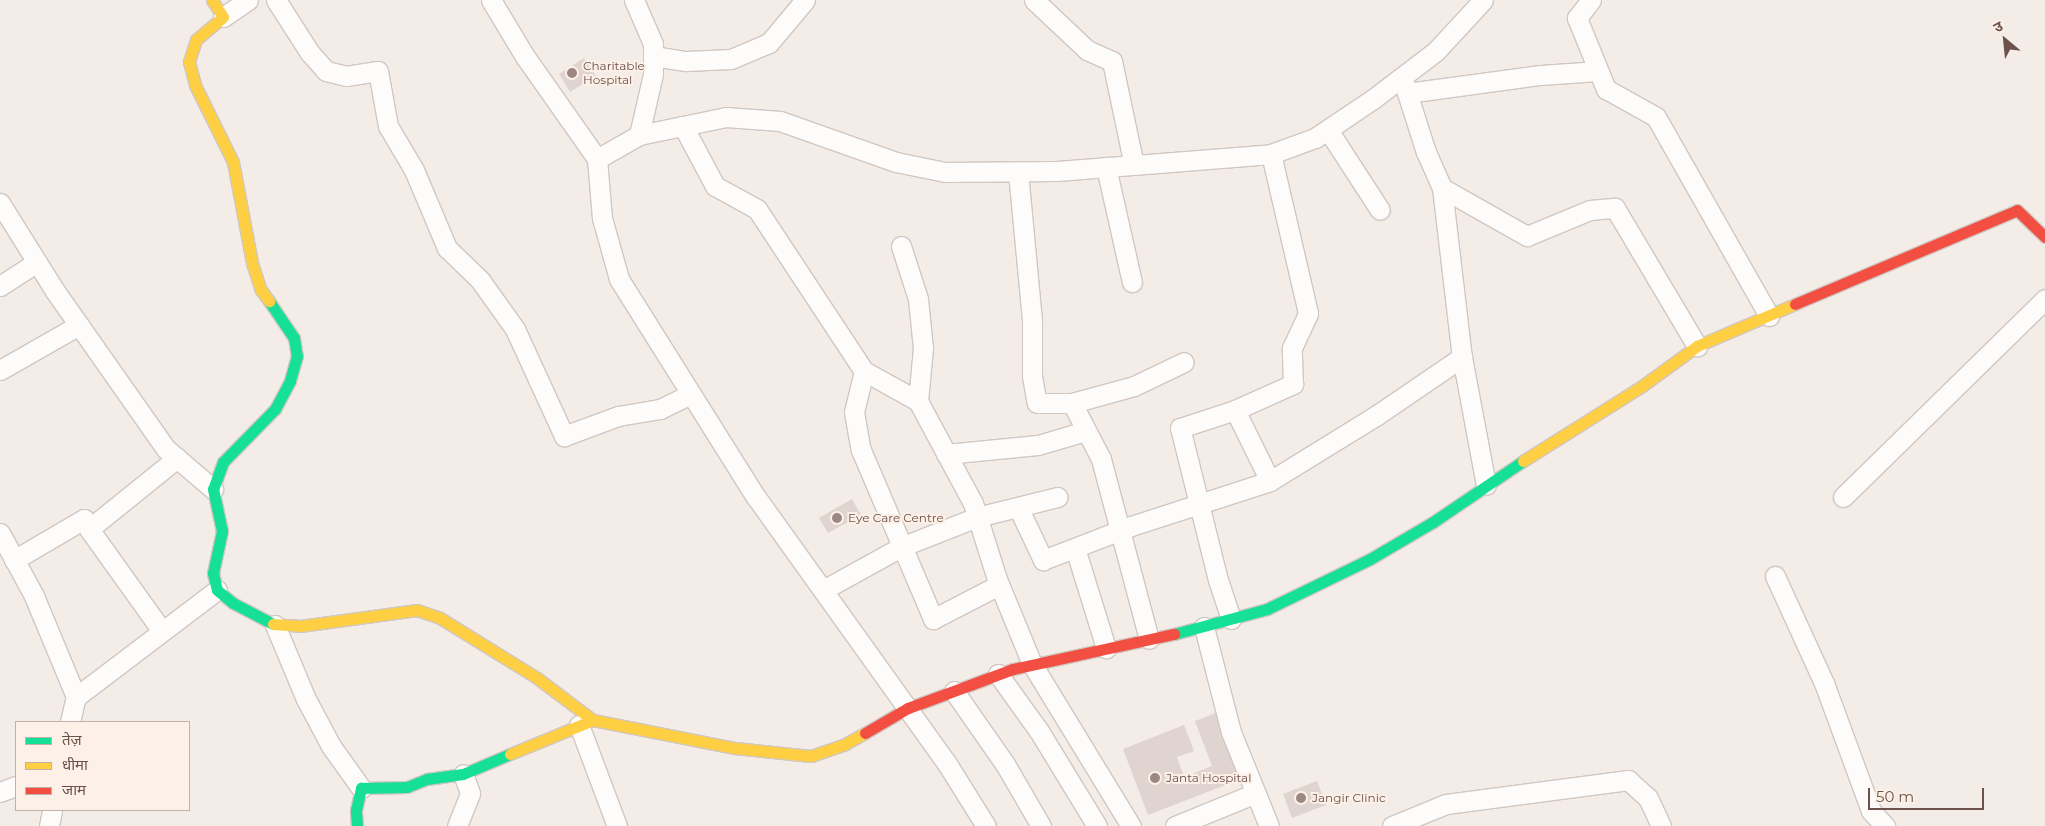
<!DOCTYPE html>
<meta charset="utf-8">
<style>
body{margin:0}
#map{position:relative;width:2045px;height:826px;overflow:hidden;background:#f3ece7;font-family:Montserrat,"Noto Sans Devanagari",sans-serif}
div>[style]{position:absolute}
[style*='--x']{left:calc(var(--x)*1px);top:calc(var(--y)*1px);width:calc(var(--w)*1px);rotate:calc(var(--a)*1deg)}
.building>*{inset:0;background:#dfd4d0}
.roads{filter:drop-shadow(1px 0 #d0c7c3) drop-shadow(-1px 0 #d0c7c3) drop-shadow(0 1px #d0c7c3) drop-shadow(0 -1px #d0c7c3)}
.street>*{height:19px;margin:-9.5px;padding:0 9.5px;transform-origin:9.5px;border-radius:9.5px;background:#fdfcfb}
.fast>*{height:11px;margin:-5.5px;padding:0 5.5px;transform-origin:5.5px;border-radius:5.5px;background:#16e098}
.slow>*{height:11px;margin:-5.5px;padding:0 5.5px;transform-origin:5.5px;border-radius:5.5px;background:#ffcf43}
.jam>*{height:11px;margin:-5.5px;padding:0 5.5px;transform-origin:5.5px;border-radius:5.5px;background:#f24e42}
.dots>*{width:14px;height:14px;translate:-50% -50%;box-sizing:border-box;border:2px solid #fcf0e7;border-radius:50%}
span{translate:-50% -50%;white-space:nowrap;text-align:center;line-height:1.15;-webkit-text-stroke:4px #fcf0e7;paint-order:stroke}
.poi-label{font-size:12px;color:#6d514b}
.left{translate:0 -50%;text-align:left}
.legend{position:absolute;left:15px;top:721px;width:175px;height:90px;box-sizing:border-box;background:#fcf0e7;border:1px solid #c3b0a9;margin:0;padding:6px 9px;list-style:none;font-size:15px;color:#6d514b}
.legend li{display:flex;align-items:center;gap:10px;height:25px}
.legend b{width:25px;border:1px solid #c3b0a9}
.north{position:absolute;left:1980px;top:15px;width:50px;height:50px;-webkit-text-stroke:4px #fcf0e7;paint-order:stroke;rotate:332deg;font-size:14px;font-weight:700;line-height:20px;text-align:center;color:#6d514b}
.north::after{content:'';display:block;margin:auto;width:18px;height:22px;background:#6d514b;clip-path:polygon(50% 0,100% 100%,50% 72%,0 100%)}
.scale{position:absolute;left:1868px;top:788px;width:116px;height:22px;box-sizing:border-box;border:2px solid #6d514b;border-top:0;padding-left:6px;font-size:15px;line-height:18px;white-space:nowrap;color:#6d514b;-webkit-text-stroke:4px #fcf0e7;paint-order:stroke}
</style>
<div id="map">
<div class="building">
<div style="clip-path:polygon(584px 58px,596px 76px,570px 92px,559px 74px)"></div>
<div style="clip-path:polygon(852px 499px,861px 515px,828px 533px,819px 518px)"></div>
<div style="clip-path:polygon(1216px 713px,1241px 779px,1148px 815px,1123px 749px,1184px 725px,1194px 751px,1177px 757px,1184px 777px,1212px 766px,1195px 721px)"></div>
<div style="clip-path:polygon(1317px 781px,1326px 805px,1292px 818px,1283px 794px)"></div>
</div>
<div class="roads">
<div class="street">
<div style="--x:276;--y:0;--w:63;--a:57.3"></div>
<div style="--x:310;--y:53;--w:24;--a:48"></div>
<div style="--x:326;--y:71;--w:21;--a:14"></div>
<div style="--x:346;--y:76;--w:32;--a:-9"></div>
<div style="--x:378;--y:71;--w:56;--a:79.7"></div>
<div style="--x:388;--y:126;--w:51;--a:59.4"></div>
<div style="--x:414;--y:170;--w:85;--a:67.1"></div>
<div style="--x:447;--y:248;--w:46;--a:44.1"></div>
<div style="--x:480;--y:280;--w:60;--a:54.5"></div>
<div style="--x:515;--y:329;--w:118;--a:65.4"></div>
<div style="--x:564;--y:436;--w:58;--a:-20.3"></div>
<div style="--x:618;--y:416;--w:43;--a:-9.5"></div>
<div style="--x:660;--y:409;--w:32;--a:-26"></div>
<div style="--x:491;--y:0;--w:64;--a:59"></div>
<div style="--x:524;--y:55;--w:127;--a:54.9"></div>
<div style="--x:597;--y:159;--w:59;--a:85.2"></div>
<div style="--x:602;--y:218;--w:63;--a:74.4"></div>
<div style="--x:619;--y:279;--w:257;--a:57.9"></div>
<div style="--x:756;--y:497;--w:326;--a:54.4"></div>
<div style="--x:946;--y:762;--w:75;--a:58"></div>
<div style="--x:634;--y:0;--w:48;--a:66.6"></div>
<div style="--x:653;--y:44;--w:30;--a:90"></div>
<div style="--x:653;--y:74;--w:63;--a:102.9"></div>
<div style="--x:1034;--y:0;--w:73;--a:43.3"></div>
<div style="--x:1087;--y:50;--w:27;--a:24"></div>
<div style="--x:1112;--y:61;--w:106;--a:78.1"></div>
<div style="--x:1591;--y:0;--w:23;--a:128"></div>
<div style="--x:1577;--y:18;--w:77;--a:67.8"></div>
<div style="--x:1606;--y:89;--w:57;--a:29.2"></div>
<div style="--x:1656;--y:117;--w:229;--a:60.4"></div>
<div style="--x:223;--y:17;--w:30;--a:-34"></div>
<div style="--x:653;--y:56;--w:33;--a:9"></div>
<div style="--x:686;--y:61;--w:45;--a:-2.5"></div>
<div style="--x:731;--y:59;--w:41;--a:-22.8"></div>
<div style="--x:769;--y:43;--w:56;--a:-50.1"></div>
<div style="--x:1402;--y:77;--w:79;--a:72.3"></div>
<div style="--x:1426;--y:152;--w:39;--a:66"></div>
<div style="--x:1442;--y:188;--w:170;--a:83.3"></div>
<div style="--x:1462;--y:357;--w:130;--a:79.4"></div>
<div style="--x:1407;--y:93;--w:135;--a:-7.7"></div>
<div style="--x:1541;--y:75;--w:57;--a:-4"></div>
<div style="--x:683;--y:126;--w:68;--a:61.9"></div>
<div style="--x:715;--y:186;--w:48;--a:28.7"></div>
<div style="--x:757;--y:209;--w:194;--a:56.6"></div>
<div style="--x:864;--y:371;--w:62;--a:29.1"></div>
<div style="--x:918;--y:401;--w:116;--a:61.7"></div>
<div style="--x:973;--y:503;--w:80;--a:72.5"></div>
<div style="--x:997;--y:579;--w:92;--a:67.6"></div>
<div style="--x:1032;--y:664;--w:190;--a:58.6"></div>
<div style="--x:1328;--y:130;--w:95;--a:57"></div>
<div style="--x:597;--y:159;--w:48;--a:-29.7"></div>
<div style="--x:639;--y:135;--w:89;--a:-11.7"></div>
<div style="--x:726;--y:117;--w:54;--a:4.2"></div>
<div style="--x:780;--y:121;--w:123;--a:19.5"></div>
<div style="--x:896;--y:162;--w:50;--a:11.5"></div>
<div style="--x:945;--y:172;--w:112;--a:-0.5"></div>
<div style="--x:1057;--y:171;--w:215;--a:-4.5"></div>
<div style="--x:1271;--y:154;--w:47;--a:-20"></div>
<div style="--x:1315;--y:138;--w:70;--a:-33.9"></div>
<div style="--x:1373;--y:99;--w:79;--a:-37.3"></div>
<div style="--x:1436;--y:51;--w:69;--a:-47.3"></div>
<div style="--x:1106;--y:167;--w:118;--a:77.3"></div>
<div style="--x:1018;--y:172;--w:150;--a:84.6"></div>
<div style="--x:1032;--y:321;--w:55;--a:90"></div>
<div style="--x:1032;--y:376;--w:27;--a:80"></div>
<div style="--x:1037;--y:403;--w:35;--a:0"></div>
<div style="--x:1072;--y:403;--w:64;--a:-15.3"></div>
<div style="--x:1134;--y:386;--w:55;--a:-25.6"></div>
<div style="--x:1442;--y:188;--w:98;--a:29.5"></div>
<div style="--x:1527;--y:236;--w:68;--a:-22.4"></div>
<div style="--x:1590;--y:210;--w:25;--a:-5"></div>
<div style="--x:1615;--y:208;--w:161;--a:59.3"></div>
<div style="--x:0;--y:203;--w:104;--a:58"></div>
<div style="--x:55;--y:291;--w:193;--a:54.9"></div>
<div style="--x:166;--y:449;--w:62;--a:40.4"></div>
<div style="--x:901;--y:246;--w:56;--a:72.2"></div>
<div style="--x:918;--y:299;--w:49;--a:84.2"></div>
<div style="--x:923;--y:348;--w:53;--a:95.4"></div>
<div style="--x:0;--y:286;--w:44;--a:-33"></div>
<div style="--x:0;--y:370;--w:91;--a:-29.7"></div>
<div style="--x:864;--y:371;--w:42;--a:103.7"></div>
<div style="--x:854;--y:412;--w:39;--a:80"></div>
<div style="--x:861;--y:450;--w:184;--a:66.9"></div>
<div style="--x:933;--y:619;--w:74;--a:-27.3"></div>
<div style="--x:1072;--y:403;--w:63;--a:62.6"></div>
<div style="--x:1101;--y:459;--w:186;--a:75.1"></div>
<div style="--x:1235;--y:410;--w:79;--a:63.8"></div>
<div style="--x:946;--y:454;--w:92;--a:-5.6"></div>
<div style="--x:1038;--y:445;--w:50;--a:-16.3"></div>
<div style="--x:1843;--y:497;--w:283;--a:-44.4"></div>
<div style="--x:1018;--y:507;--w:59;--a:64.7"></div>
<div style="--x:1043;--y:560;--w:94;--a:-21.1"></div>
<div style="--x:1131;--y:526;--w:146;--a:-17.9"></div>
<div style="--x:1270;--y:481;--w:126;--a:-31.7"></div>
<div style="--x:1377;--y:415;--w:103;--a:-34.3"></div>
<div style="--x:0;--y:533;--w:72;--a:61.6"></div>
<div style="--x:34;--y:596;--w:109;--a:67.4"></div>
<div style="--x:1075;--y:548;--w:105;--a:72.8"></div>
<div style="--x:14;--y:560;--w:81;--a:-30.4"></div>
<div style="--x:84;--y:519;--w:11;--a:63"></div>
<div style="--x:1775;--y:576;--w:118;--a:65.4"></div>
<div style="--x:1824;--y:683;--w:136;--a:69.8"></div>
<div style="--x:1871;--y:811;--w:21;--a:47"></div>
<div style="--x:823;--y:590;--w:89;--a:-28.9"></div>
<div style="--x:901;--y:547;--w:82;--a:-21.5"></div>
<div style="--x:977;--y:517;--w:83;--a:-13.9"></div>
<div style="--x:1231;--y:619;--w:41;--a:-108.4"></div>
<div style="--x:1218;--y:580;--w:157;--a:-104"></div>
<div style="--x:1180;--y:428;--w:58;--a:-18.1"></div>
<div style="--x:1235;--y:410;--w:64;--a:-24.1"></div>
<div style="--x:1293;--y:384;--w:36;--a:-92"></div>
<div style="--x:1292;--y:348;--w:38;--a:-65"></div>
<div style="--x:1308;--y:313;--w:163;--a:-103.1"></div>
<div style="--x:275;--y:625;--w:80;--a:67.3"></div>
<div style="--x:306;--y:699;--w:53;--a:62"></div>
<div style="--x:331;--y:746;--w:52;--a:54.5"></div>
<div style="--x:1204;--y:627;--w:108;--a:75.6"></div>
<div style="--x:1231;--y:732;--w:101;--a:68"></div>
<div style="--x:162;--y:631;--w:125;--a:-125.6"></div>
<div style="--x:89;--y:529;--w:113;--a:-38.9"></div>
<div style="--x:998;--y:674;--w:70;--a:54.3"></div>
<div style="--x:1039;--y:731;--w:111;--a:58.6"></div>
<div style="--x:954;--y:691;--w:89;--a:55.1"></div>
<div style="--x:1005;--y:764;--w:72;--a:59.9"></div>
<div style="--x:70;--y:722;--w:26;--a:-77"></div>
<div style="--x:76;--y:697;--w:177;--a:-37.2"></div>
<div style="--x:579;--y:725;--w:108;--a:69.4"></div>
<div style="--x:0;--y:792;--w:17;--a:-21"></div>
<div style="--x:49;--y:826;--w:16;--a:-79"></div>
<div style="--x:457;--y:826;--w:35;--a:-68"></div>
<div style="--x:470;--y:793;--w:20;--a:-110"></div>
<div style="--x:1175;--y:826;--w:87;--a:-22.2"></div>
<div style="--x:1392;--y:826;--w:58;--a:-22.2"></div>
<div style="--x:1446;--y:804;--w:184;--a:-7.5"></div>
<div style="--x:1628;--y:780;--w:27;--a:42"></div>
<div style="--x:1648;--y:798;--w:31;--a:65"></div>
</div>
<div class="fast">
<div style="--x:269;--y:301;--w:45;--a:56"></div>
<div style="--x:294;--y:338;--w:18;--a:81"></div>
<div style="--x:297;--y:356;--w:26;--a:106"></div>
<div style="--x:290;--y:381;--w:32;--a:118"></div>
<div style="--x:275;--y:409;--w:74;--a:134.5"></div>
<div style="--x:223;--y:462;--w:29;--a:110"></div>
<div style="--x:213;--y:489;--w:43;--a:77.9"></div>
<div style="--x:222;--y:531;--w:43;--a:102.1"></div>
<div style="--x:213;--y:573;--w:17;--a:77"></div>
<div style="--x:217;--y:590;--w:21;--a:39"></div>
<div style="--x:233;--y:603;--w:45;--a:27.7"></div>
<div style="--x:1174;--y:634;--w:96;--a:-15"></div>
<div style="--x:1267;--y:609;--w:114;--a:-25.9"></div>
<div style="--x:1370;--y:559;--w:73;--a:-30.4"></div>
<div style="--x:1433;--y:522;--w:109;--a:-34.1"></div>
<div style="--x:357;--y:826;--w:16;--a:-94"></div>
<div style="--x:356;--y:810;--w:23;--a:-77"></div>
<div style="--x:361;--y:788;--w:46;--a:-1.2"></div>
<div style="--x:407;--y:787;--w:22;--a:-22"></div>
<div style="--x:427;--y:779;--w:36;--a:-8"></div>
<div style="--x:463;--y:774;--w:51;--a:-23.1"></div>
</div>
<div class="slow">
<div style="--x:212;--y:0;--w:20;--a:57"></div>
<div style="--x:223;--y:17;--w:35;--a:140"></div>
<div style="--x:196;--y:40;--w:23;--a:108"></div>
<div style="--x:189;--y:62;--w:24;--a:75"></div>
<div style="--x:195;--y:85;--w:86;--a:63.7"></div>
<div style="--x:233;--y:162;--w:103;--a:79.3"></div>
<div style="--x:252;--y:263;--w:28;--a:72"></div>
<div style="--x:261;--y:290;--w:14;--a:54"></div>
<div style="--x:1523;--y:461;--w:141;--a:-32.2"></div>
<div style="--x:1642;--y:386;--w:68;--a:-36"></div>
<div style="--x:1697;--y:346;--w:107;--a:-23.2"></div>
<div style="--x:273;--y:624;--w:27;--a:4"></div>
<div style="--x:300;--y:626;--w:118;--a:-7.8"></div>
<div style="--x:417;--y:610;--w:24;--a:19"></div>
<div style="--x:440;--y:618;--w:114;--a:31.7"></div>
<div style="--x:537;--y:678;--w:70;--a:36.9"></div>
<div style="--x:510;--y:754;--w:90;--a:-22.3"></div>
<div style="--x:593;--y:720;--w:145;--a:11.2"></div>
<div style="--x:735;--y:748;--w:76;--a:6"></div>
<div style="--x:811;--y:756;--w:36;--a:-19"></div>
<div style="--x:845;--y:744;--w:23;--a:-29"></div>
</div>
<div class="jam">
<div style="--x:1795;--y:304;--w:241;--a:-22.9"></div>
<div style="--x:2017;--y:210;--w:39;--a:44"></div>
<div style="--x:865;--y:733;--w:50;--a:-30.2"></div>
<div style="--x:908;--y:708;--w:112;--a:-20.4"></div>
<div style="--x:1013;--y:669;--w:165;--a:-12.3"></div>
</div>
</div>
<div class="dots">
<div style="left:572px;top:73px;background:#9c8782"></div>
<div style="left:837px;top:518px;background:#9c8782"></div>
<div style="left:1155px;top:778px;background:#9c8782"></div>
<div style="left:1301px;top:798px;background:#9c8782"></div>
</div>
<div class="poi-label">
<span class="left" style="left:583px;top:73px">Charitable<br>Hospital</span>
<span class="left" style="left:848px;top:518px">Eye Care Centre</span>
<span class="left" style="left:1166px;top:778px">Janta Hospital</span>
<span class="left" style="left:1312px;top:798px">Jangir Clinic</span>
</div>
<ul class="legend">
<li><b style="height:6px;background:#16e098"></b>तेज़</li>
<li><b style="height:6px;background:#ffcf43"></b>धीमा</li>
<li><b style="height:6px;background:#f24e42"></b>जाम</li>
</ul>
<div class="north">उ</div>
<div class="scale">50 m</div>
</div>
